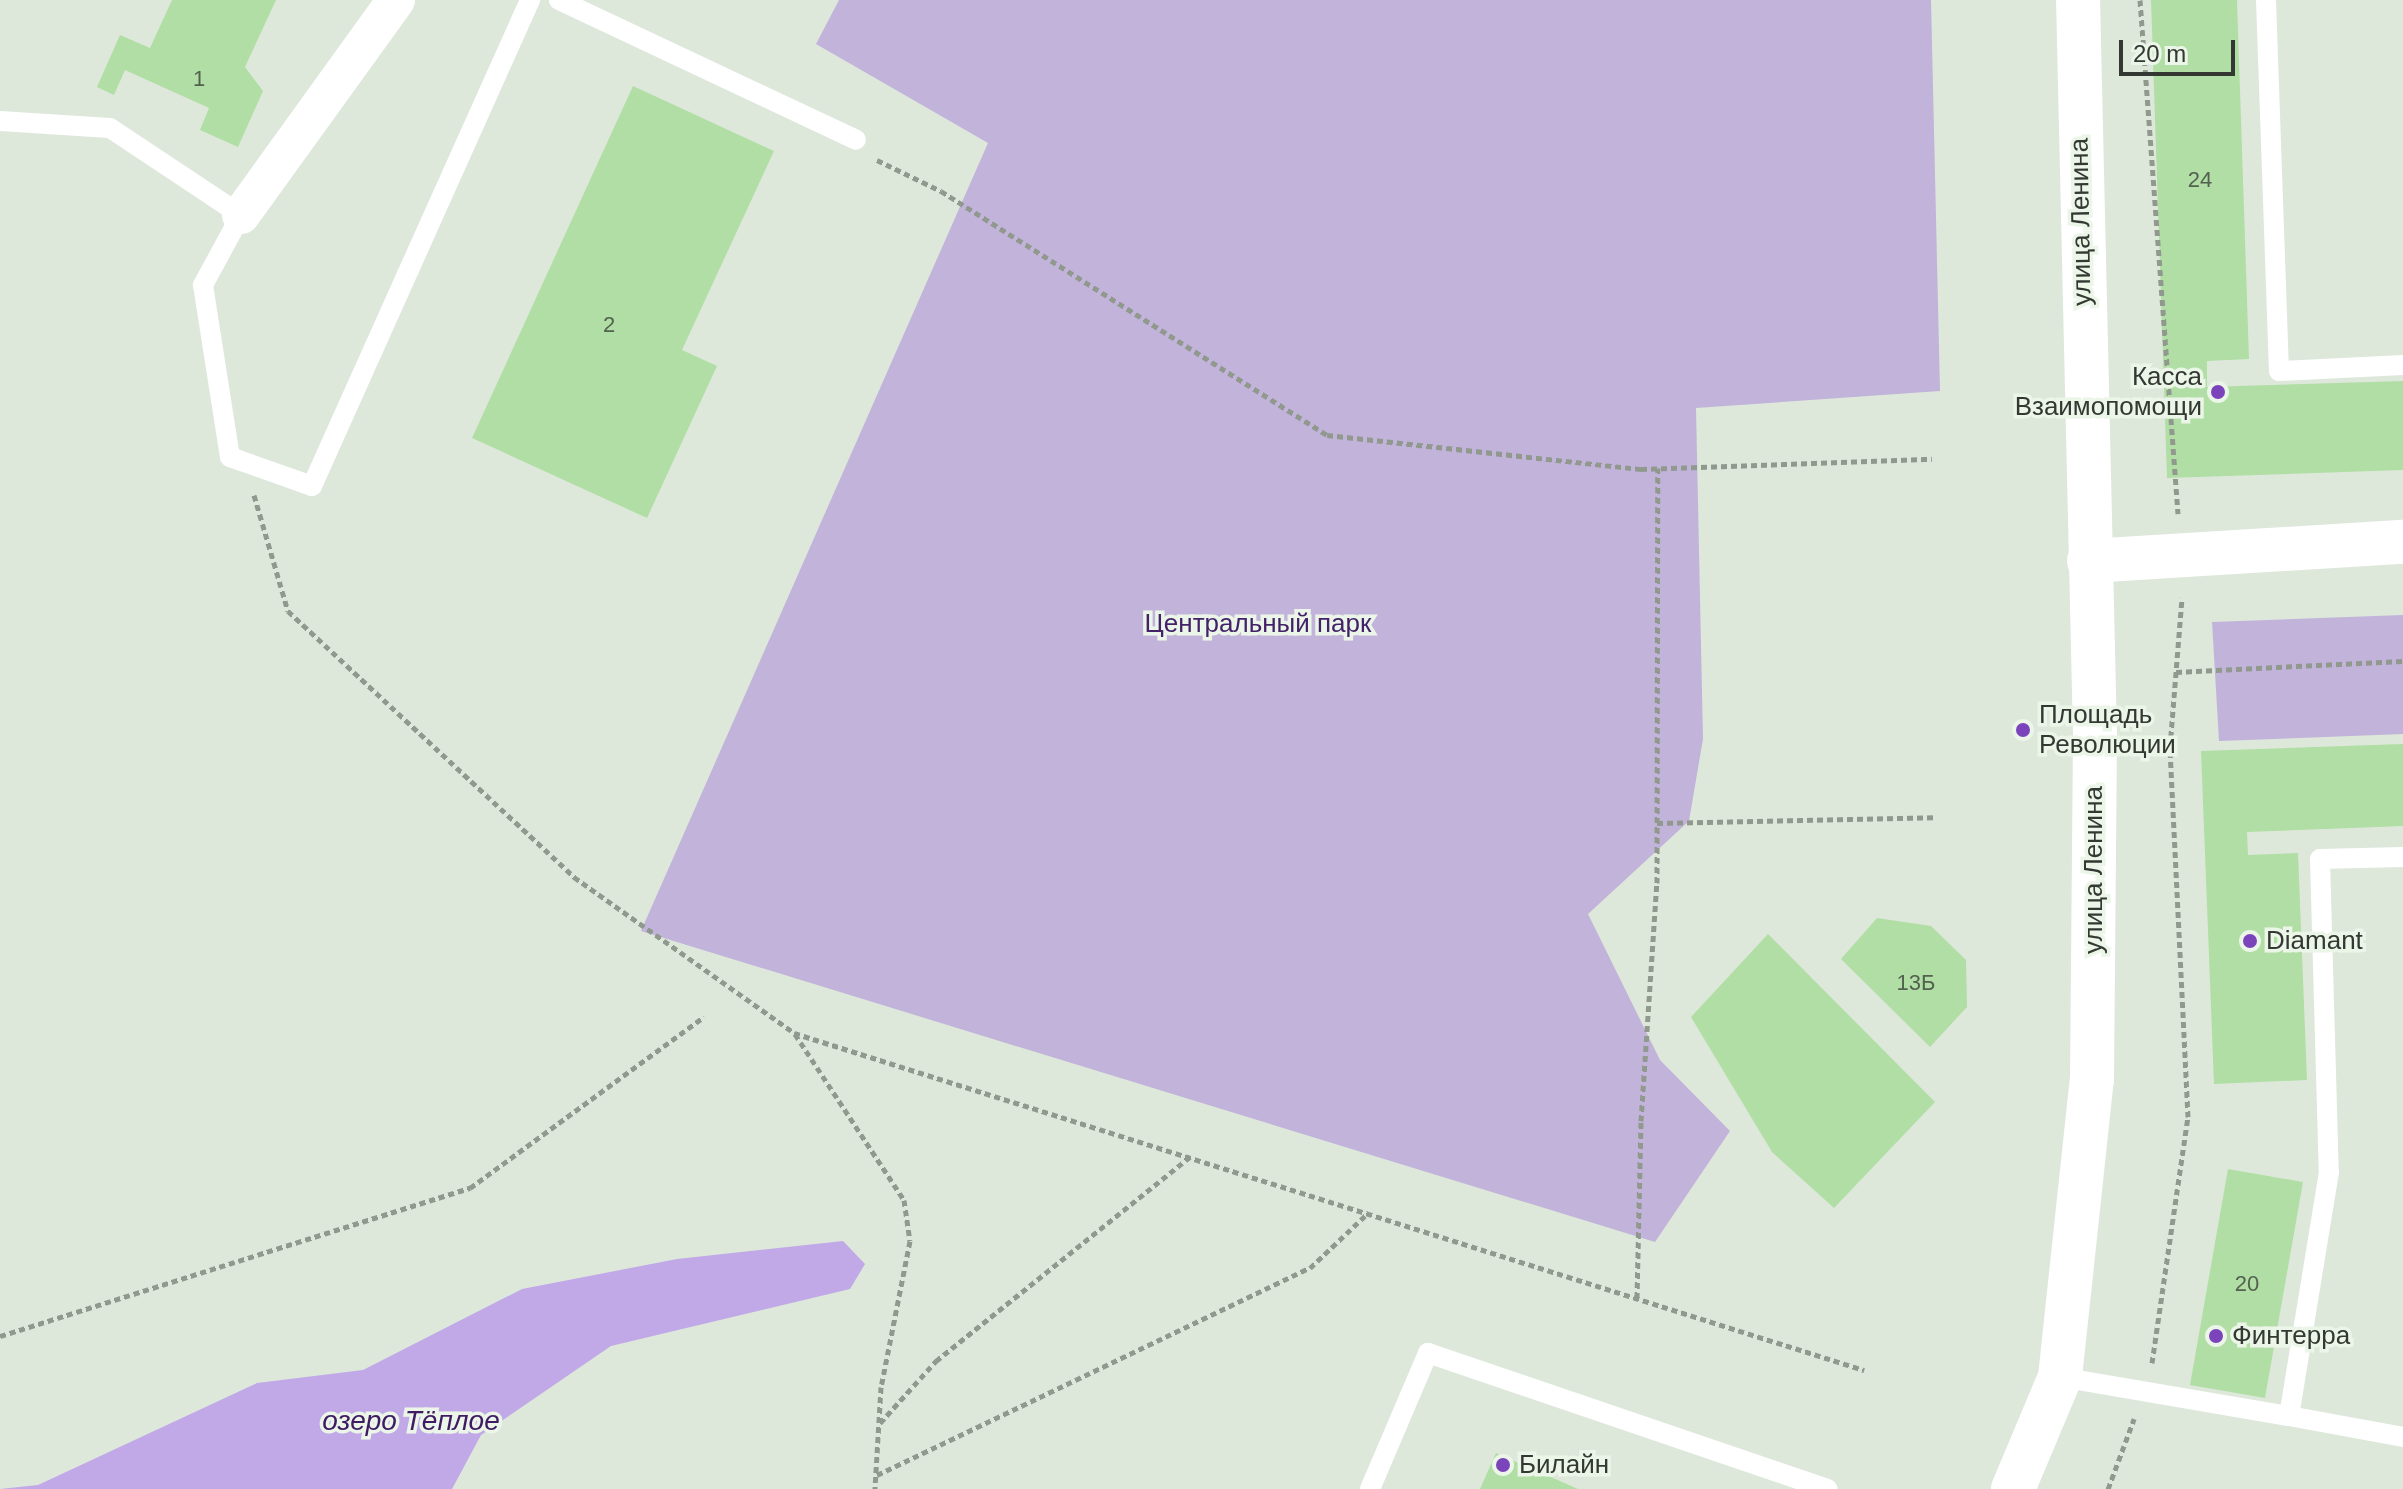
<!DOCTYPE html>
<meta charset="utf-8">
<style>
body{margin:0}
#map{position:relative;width:2403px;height:1489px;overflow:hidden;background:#dde8db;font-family:Arial,sans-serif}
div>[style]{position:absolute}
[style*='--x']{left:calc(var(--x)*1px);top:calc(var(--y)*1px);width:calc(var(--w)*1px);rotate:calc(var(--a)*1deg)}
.green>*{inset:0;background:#c1b3da}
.water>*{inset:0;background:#c1a9e8}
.building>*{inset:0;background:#b1dea4}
.path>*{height:5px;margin-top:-2.5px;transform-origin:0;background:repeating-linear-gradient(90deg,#91998f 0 6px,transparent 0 10px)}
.service>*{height:20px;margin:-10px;padding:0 10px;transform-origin:10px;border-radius:10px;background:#fff}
.minor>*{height:38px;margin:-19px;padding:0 19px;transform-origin:19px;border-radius:19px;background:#fff}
.tertiary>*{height:44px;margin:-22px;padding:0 22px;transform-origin:22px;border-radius:22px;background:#fff}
.secondary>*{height:44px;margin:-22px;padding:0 22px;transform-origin:22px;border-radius:22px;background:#fff}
.dots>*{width:22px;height:22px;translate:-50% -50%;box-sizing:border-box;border:4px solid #ebf5e8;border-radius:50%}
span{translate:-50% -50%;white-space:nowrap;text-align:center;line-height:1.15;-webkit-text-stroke:7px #ebf5e8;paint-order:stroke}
.number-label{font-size:22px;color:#53624f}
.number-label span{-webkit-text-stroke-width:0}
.street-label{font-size:26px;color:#343833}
.poi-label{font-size:26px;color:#343833}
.right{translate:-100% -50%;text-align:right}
.left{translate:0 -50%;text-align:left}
.park-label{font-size:26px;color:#44226a}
.water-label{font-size:28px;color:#3e1b63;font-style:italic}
.scale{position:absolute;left:2119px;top:40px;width:116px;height:36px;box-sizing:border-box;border:4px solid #343833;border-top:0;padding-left:10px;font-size:24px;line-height:28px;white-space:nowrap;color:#343833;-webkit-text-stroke:6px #ebf5e8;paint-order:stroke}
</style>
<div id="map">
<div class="green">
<div style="clip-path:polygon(839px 0,1931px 0,1940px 391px,1696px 408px,1703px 739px,1689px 821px,1588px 914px,1660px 1060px,1730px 1131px,1655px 1242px,641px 931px,988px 143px,816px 44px)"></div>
<div style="clip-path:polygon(2403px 615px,2403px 734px,2219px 741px,2212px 622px)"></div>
</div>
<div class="water">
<div style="clip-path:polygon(843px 1241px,865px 1264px,850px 1289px,611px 1346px,481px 1435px,452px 1489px,0 1489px,38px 1485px,257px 1383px,363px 1370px,522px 1289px,677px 1259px)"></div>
</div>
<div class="building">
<div style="clip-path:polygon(172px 0,276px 0,245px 67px,263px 91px,238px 147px,200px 130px,209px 108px,125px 70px,114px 95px,97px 87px,120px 35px,150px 48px)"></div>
<div style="clip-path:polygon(2151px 0,2237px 0,2249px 359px,2207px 361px,2207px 387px,2403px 381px,2403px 470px,2167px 478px)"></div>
<div style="clip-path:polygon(633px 86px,774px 151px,682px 350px,717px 366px,647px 518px,472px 438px)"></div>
<div style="clip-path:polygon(2403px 744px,2403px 826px,2247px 832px,2248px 855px,2298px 853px,2307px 1080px,2214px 1084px,2201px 751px)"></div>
<div style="clip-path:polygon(1877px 918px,1931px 926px,1966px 960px,1967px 1007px,1930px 1047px,1841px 959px)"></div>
<div style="clip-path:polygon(1768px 934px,1935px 1102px,1834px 1208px,1772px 1152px,1691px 1017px)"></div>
<div style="clip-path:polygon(2228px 1169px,2303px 1182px,2265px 1398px,2190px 1385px)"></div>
<div style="clip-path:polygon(1496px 1453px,1578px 1489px,1480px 1489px)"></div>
</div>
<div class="path">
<div style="--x:2140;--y:0;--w:515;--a:85.77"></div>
<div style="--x:877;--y:160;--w:71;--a:25.8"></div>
<div style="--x:941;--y:191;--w:457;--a:32.3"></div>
<div style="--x:1327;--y:435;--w:316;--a:6.2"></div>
<div style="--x:1641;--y:469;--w:291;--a:-2"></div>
<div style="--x:254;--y:495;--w:121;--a:73.7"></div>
<div style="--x:288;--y:611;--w:391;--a:42.9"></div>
<div style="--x:574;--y:877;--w:270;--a:35.3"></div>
<div style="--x:794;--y:1033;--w:1122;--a:17.48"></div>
<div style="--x:2176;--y:672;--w:227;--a:-2.8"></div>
<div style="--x:1657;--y:823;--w:278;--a:-1.2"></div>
<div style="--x:795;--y:1034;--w:199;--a:56.7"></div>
<div style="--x:904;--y:1200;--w:41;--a:81.7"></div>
<div style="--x:910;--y:1241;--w:149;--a:101.2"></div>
<div style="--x:881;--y:1387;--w:102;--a:93.4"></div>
<div style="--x:1637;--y:1298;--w:177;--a:-88.7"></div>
<div style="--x:1641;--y:1121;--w:239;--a:-86.2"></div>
<div style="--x:1657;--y:883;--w:415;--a:-89.9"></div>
<div style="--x:0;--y:1336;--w:493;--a:-17.5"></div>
<div style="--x:470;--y:1188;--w:290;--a:-36.2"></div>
<div style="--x:2152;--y:1363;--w:249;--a:-81.7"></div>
<div style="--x:2188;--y:1117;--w:370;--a:-92.8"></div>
<div style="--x:2170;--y:747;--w:150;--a:-85.4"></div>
<div style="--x:880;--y:1423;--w:84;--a:-47.9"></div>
<div style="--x:936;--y:1361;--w:329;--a:-38.8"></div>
<div style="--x:877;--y:1475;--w:480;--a:-25.6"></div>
<div style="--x:1310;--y:1268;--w:81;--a:-43.5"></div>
<div style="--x:2108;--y:1489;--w:75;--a:-69.6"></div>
</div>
<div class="service">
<div style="--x:559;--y:0;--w:328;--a:25.2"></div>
<div style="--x:2266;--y:0;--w:371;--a:88"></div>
<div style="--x:2279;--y:371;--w:124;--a:-2.8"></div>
<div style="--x:0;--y:121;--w:110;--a:3.6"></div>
<div style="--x:110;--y:128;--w:157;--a:33.6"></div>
<div style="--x:241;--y:215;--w:80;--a:118.5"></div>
<div style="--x:203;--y:285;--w:174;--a:81.1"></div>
<div style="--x:230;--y:457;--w:87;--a:19.5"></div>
<div style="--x:312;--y:486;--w:533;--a:-65.84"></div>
<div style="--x:2403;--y:857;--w:83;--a:178.6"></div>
<div style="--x:2320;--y:859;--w:313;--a:88.4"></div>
<div style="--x:2329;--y:1172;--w:247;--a:99.3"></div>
<div style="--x:2289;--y:1416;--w:116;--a:10.4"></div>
<div style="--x:2060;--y:1377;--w:232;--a:9.7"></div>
<div style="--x:1370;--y:1489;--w:148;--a:-66.9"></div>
<div style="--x:1428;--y:1353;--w:422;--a:18.8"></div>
</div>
<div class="minor">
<div style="--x:241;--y:215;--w:265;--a:-54.2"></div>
</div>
<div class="tertiary">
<div style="--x:2089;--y:561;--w:315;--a:-3.5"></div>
</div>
<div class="secondary">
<div style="--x:2013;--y:1489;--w:121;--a:-67.2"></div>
<div style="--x:2060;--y:1377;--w:299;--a:-83.9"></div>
<div style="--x:2092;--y:1080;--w:344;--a:-89.5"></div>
<div style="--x:2095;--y:736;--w:736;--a:-91.32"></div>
</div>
<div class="dots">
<div style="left:2218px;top:392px;background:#7c44bb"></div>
<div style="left:2023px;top:730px;background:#7c44bb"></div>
<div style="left:2250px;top:941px;background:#7c44bb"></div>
<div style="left:2216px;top:1336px;background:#7c44bb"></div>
<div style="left:1503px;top:1465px;background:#7c44bb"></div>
</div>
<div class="number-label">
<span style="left:199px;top:79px">1</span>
<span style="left:2200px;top:180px">24</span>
<span style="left:609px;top:325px">2</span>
<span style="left:1916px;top:983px">13Б</span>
<span style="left:2247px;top:1284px">20</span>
</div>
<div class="street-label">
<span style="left:2081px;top:222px;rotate:-91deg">улица Ленина</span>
<span style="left:2094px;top:870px;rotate:-90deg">улица Ленина</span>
</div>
<div class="poi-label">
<span class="right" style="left:2202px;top:392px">Касса<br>Взаимопомощи</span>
<span class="left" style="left:2039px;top:730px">Площадь<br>Революции</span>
<span class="left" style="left:2266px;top:941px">Diamant</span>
<span class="left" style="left:2232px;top:1336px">Финтерра</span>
<span class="left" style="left:1519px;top:1465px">Билайн</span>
</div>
<div class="park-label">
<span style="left:1258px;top:624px">Центральный парк</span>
</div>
<div class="water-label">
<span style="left:411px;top:1421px">озеро Тёплое</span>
</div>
<div class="scale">20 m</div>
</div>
